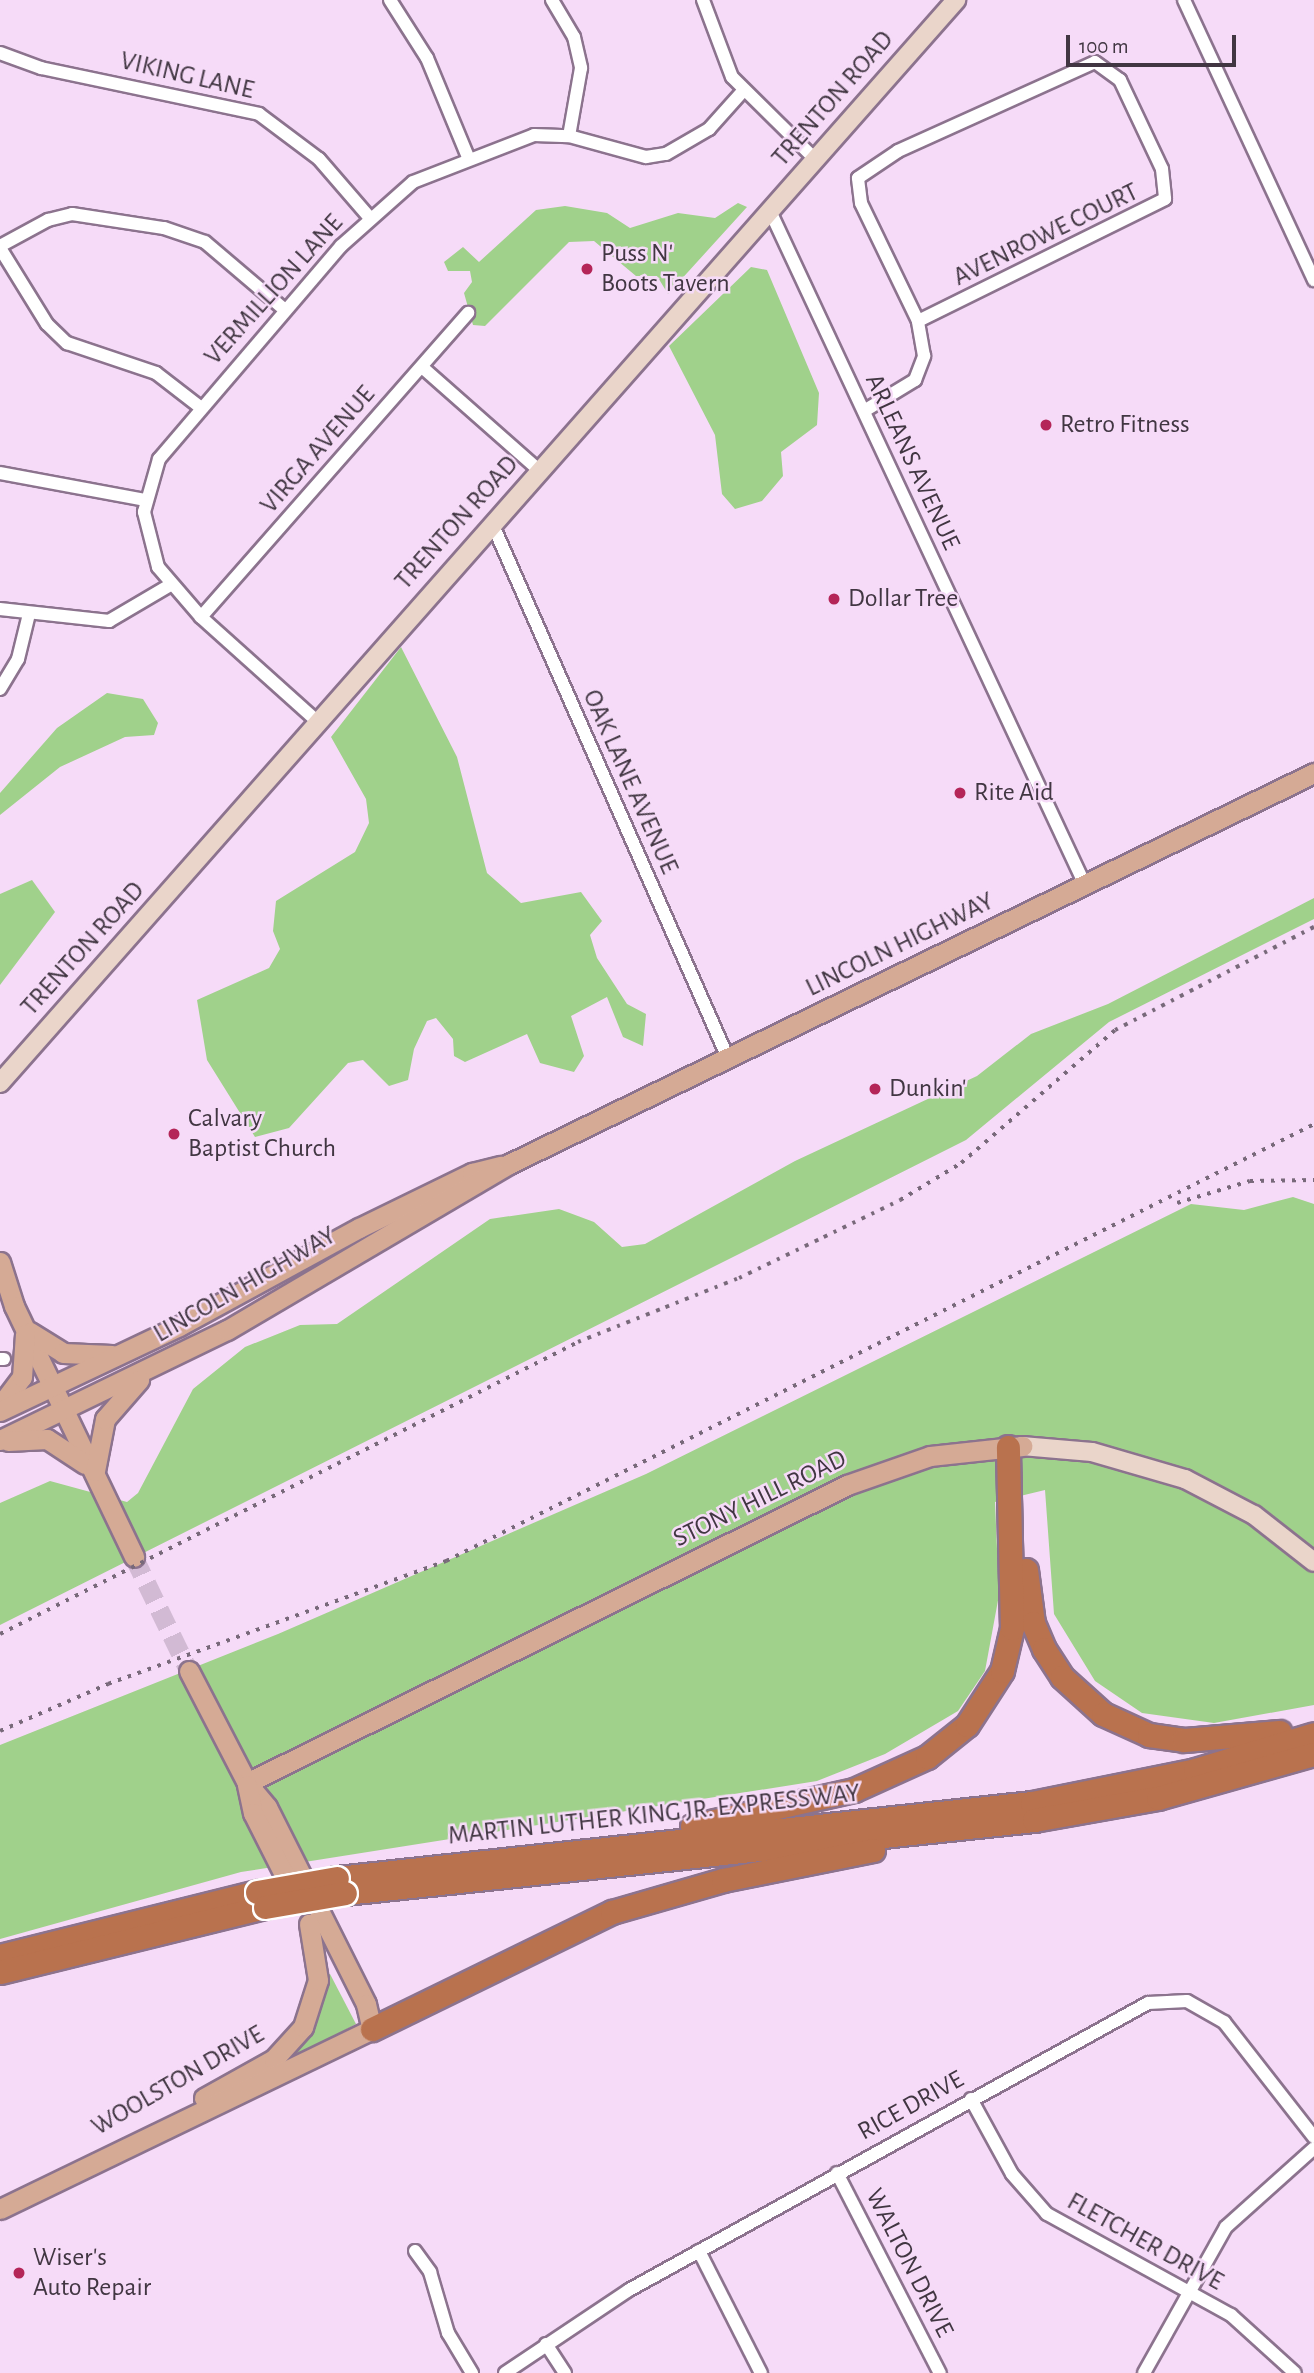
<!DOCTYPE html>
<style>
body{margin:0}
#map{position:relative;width:1314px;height:2373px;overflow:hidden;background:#f6dbf8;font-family:"Alegreya Sans",sans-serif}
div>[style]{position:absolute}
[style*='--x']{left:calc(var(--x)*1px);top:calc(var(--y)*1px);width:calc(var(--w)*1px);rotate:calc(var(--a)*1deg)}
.green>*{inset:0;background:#a0d18b}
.primary-tunnel>*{height:19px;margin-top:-9.5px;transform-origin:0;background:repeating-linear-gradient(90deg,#d2bad4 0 19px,transparent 0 29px)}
.roads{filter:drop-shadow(2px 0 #8c738e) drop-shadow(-2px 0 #8c738e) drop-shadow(0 2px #8c738e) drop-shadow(0 -2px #8c738e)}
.street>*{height:12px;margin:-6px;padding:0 6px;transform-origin:6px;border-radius:6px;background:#fff}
.secondary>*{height:18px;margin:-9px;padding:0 9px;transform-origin:9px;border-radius:9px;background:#ead5ca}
.primary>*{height:19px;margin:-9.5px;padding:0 9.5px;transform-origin:9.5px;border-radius:9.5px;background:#d5aa95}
.highway>*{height:23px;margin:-11.5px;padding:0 11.5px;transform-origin:11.5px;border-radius:11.5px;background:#b9724e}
.rail>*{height:3.5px;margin-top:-1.75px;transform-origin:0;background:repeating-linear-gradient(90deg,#78697a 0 3.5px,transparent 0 10.5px)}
.bridges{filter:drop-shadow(2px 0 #fff) drop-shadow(-2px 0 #fff) drop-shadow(0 2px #fff) drop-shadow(0 -2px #fff)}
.highway-bridge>*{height:23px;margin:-11.5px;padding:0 11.5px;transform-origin:11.5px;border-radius:11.5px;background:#b9724e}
.dots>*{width:19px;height:19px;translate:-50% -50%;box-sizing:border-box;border:4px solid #f6dbf8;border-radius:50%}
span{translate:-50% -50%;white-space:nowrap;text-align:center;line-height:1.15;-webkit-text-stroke:5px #f6dbf8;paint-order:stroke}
.street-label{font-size:26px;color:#413642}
.poi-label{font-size:26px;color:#413642}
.left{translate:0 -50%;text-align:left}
.scale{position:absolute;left:1066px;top:35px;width:170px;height:32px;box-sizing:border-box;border:4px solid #413642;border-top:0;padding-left:9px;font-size:21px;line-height:24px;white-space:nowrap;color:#413642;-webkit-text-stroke:5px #f6dbf8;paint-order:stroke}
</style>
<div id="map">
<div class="green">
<div style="clip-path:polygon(738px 203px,747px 207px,668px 294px,657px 276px,636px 276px,594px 241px,569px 242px,485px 326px,473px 325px,464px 293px,472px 282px,470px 271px,448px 271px,444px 262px,463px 247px,479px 262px,536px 210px,565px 206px,607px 213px,630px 228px,678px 213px,715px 218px)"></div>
<div style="clip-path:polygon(751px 267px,767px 270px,819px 393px,817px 425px,781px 452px,783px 476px,762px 501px,735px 509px,722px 494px,715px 435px,669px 346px)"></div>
<div style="clip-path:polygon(401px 647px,457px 757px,487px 873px,521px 903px,581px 892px,602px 921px,590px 935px,597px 958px,627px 1004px,646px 1014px,643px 1046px,623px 1037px,607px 997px,571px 1016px,584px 1056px,574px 1072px,540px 1063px,527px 1034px,465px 1062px,454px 1056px,453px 1039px,436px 1018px,427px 1021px,414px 1049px,408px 1080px,389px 1086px,363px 1060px,348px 1063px,289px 1128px,255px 1137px,207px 1060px,197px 1000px,269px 968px,280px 949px,273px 931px,276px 901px,355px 852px,369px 823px,366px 799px,331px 737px)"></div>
<div style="clip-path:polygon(107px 693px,143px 699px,158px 723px,154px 735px,125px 737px,60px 767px,0 815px,0 793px,57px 728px)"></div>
<div style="clip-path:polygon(32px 880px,55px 912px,0 985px,0 894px)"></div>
<div style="clip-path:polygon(1314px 898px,1314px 919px,1109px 1022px,966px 1140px,0 1625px,0 1503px,50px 1481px,127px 1502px,138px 1493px,193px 1389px,245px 1347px,300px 1325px,337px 1324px,490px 1219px,559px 1209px,594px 1222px,622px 1247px,645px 1244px,795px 1161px,977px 1076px,1031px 1034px,1108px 1004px)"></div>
<div style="clip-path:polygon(1293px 1197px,1314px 1204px,1314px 1705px,1214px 1723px,1142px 1713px,1095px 1681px,1054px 1614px,1045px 1490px,995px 1502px,999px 1595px,985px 1671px,958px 1711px,885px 1754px,817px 1781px,241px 1872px,0 1939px,0 1745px,278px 1634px,646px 1474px,1191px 1204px,1244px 1210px)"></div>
<div style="clip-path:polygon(330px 1974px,356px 2024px,282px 2064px,323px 1976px)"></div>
</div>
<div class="primary-tunnel">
<div style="--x:134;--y:1557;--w:127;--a:64.2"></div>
</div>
<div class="roads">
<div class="street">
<div style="--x:390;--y:0;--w:69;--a:57.5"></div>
<div style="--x:427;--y:58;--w:107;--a:67.5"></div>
<div style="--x:552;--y:0;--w:43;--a:59.3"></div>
<div style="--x:574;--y:37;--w:32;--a:77"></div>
<div style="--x:581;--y:68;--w:69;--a:100"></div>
<div style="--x:703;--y:0;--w:82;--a:69.4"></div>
<div style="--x:732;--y:77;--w:117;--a:44.7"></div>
<div style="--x:1184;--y:0;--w:309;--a:65.1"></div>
<div style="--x:0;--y:53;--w:44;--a:20.1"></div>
<div style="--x:41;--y:68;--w:223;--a:11.9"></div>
<div style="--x:259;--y:114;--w:75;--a:36.9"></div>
<div style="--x:319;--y:159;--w:77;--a:49.2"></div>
<div style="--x:1095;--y:62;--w:31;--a:36"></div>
<div style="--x:1120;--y:80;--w:98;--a:64.7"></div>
<div style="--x:1162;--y:169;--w:30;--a:84"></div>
<div style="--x:1165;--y:199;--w:275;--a:153.7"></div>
<div style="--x:918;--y:321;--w:131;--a:-115.8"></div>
<div style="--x:861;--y:203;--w:25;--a:-97"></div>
<div style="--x:858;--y:178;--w:48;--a:-34"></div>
<div style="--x:898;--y:151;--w:216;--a:-24.3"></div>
<div style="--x:770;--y:211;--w:744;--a:64.95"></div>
<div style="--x:0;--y:246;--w:55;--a:-28.4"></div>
<div style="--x:48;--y:220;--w:25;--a:-14"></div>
<div style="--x:72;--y:214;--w:93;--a:8.7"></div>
<div style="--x:164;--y:228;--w:43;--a:18.9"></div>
<div style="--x:205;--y:242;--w:105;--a:40.4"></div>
<div style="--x:0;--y:248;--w:89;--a:58.3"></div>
<div style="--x:47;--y:324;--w:28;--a:44"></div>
<div style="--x:67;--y:343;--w:94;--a:18.6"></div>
<div style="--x:156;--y:373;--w:56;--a:37.7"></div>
<div style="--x:422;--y:367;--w:156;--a:41.4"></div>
<div style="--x:864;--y:411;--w:60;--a:-31.3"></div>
<div style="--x:915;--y:380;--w:26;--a:-69"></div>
<div style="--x:924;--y:356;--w:36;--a:-100"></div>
<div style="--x:0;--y:473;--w:148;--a:10.5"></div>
<div style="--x:492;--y:523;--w:585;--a:66.2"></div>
<div style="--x:0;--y:609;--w:110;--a:6.3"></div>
<div style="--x:109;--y:621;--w:71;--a:-30.5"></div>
<div style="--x:201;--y:617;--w:405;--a:-48.7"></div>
<div style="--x:0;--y:689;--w:35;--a:-59"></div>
<div style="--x:18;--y:659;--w:46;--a:-76.3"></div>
<div style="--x:319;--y:723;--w:159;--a:-138.1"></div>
<div style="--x:201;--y:617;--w:66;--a:-130.7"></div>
<div style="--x:158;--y:567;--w:57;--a:-104.3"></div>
<div style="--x:144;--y:512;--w:55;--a:-74.2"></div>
<div style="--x:159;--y:459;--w:280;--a:-49.5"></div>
<div style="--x:341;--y:246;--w:96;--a:-41.6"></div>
<div style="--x:413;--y:182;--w:130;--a:-21.2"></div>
<div style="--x:534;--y:135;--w:35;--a:2"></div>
<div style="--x:569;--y:136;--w:80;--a:15.3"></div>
<div style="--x:646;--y:157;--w:20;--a:-9"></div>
<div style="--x:666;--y:154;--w:50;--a:-30.2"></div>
<div style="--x:709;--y:129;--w:51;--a:-48.2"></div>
<div style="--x:0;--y:1359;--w:4;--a:0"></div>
<div style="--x:971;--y:2099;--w:85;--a:61.3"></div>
<div style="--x:1012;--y:2174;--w:53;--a:48.8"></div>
<div style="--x:1047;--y:2214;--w:210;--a:28.8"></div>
<div style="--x:1231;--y:2315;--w:86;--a:42.2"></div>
<div style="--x:837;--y:2173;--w:225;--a:62.8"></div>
<div style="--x:415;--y:2251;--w:26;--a:54"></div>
<div style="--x:430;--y:2272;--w:64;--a:73.6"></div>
<div style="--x:448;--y:2333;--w:47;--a:59"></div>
<div style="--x:699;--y:2251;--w:137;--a:63.1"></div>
<div style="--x:546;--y:2344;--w:35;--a:57"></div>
<div style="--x:505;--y:2373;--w:149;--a:-33.8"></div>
<div style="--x:629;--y:2290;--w:593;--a:-28.94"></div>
<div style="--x:1148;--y:2003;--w:39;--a:-3"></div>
<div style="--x:1187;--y:2001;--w:43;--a:29.6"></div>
<div style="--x:1224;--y:2022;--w:146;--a:52"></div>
<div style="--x:1144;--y:2373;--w:167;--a:-60.7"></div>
<div style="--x:1226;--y:2227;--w:118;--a:-41.9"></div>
</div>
<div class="secondary">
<div style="--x:0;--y:1083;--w:1445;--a:-48.56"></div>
<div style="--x:1022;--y:1446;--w:70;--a:4.9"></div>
<div style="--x:1092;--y:1452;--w:97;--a:16.2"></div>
<div style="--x:1185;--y:1479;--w:78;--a:27.6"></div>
<div style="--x:1254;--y:1515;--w:76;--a:38.1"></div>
</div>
<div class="primary">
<div style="--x:0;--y:1262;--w:46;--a:72.3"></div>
<div style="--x:14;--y:1306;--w:278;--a:64.4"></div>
<div style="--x:30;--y:1332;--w:39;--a:32"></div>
<div style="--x:63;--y:1353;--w:49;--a:2.3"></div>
<div style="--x:0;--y:1406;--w:36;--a:-53"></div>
<div style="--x:22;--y:1377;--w:43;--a:-86"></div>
<div style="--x:0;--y:1411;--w:198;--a:-25.4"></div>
<div style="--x:179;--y:1326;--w:205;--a:-28.6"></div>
<div style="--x:359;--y:1228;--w:126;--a:-26"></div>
<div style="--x:472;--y:1173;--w:30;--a:-14"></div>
<div style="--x:0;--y:1440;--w:252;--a:-25.9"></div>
<div style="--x:227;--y:1330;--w:327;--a:-30.5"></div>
<div style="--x:509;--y:1164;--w:895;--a:-25.91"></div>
<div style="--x:8;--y:1441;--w:39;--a:-3"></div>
<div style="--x:47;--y:1439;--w:45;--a:33.3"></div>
<div style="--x:95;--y:1471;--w:53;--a:-79.1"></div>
<div style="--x:105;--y:1419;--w:52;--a:-48.9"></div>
<div style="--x:189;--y:1671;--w:126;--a:62.6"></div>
<div style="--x:247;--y:1783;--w:31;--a:50"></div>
<div style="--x:267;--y:1807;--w:220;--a:63.3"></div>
<div style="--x:366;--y:2004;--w:26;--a:77"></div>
<div style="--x:247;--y:1783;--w:670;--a:-26.41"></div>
<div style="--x:847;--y:1485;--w:88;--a:-19.3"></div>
<div style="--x:930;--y:1456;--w:93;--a:-6.2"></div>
<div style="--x:247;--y:1785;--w:29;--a:78"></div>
<div style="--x:253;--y:1813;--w:95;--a:63.2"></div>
<div style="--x:204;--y:2098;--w:80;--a:-29.1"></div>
<div style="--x:274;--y:2059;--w:43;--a:-47.8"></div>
<div style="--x:303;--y:2027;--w:49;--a:-72.3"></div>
<div style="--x:318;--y:1980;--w:57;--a:-99.1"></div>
<div style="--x:0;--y:2209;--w:413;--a:-25.8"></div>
</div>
<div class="highway">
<div style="--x:1026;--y:1570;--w:53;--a:82.5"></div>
<div style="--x:1033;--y:1623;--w:28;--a:67"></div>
<div style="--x:1044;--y:1649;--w:33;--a:57"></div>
<div style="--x:1062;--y:1677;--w:55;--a:42.1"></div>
<div style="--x:1103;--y:1714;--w:51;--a:24.5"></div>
<div style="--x:1149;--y:1735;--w:35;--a:8"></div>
<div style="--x:1184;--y:1740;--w:96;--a:-4.8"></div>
<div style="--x:692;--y:1826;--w:166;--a:-12.5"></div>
<div style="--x:854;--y:1790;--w:80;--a:-24.3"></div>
<div style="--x:927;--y:1757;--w:51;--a:-38.7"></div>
<div style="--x:967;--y:1725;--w:64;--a:-57.1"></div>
<div style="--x:1002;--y:1671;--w:44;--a:-76.9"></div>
<div style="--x:1012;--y:1628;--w:181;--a:-91.3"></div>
<div style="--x:337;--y:1878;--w:699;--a:-6.16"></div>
<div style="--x:1032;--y:1803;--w:166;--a:-11.4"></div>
<div style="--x:1195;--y:1770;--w:124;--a:-16.8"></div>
<div style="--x:345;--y:1893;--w:693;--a:-6.05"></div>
<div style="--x:1034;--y:1820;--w:126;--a:-10.1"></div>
<div style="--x:1158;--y:1798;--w:162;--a:-15.8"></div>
<div style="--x:0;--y:1956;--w:265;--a:-14"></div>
<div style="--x:0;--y:1972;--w:273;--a:-13.8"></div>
<div style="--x:372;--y:2029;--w:267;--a:-26"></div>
<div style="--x:612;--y:1912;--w:116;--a:-16.1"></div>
<div style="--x:723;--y:1880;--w:153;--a:-11.3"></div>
</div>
</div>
<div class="rail">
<div style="--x:1177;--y:1203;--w:76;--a:-16.8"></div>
<div style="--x:1250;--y:1181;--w:64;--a:-0.9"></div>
<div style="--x:0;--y:1634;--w:648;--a:-26.8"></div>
<div style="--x:578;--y:1342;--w:173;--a:-21.7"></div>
<div style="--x:739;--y:1278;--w:179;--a:-25.8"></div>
<div style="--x:900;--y:1200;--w:71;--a:-31.2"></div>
<div style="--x:961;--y:1163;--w:203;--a:-40.8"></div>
<div style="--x:1115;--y:1030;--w:224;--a:-27.4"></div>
<div style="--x:0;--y:1731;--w:118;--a:-23.5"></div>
<div style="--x:108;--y:1684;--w:360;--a:-20"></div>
<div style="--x:446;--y:1561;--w:972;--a:-26.72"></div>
</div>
<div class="bridges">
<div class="highway-bridge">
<div style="--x:257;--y:1892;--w:81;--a:-9.9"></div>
<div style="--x:265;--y:1907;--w:81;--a:-9.9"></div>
</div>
</div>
<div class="dots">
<div style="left:587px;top:269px;background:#b42558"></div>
<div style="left:1046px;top:425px;background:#b42558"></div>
<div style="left:834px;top:599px;background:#b42558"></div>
<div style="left:960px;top:793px;background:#b42558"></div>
<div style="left:875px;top:1089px;background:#b42558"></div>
<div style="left:174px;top:1134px;background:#b42558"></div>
<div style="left:19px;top:2273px;background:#b42558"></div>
</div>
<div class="street-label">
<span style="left:187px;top:76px;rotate:13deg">VIKING LANE</span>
<span style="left:833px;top:99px;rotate:-49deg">TRENTON ROAD</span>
<span style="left:1046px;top:235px;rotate:-26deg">AVENROWE COURT</span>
<span style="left:274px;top:290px;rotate:-48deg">VERMILLION LANE</span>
<span style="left:318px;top:450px;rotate:-49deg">VIRGA AVENUE</span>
<span style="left:912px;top:462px;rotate:65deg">ARLEANS AVENUE</span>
<span style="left:457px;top:523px;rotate:-48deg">TRENTON ROAD</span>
<span style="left:630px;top:782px;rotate:66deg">OAK LANE AVENUE</span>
<span style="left:900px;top:945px;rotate:-26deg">LINCOLN HIGHWAY</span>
<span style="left:83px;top:949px;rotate:-48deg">TRENTON ROAD</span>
<span style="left:245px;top:1285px;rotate:-30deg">LINCOLN HIGHWAY</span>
<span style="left:760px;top:1499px;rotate:-26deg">STONY HILL ROAD</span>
<span style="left:654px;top:1815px;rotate:-6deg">MARTIN LUTHER KING JR. EXPRESSWAY</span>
<span style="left:178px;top:2081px;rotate:-30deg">WOOLSTON DRIVE</span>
<span style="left:911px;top:2106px;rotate:-29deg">RICE DRIVE</span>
<span style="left:1145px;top:2242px;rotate:29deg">FLETCHER DRIVE</span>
<span style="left:909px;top:2263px;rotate:63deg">WALTON DRIVE</span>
</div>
<div class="poi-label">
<span class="left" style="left:601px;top:269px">Puss N'<br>Boots Tavern</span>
<span class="left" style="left:1060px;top:425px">Retro Fitness</span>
<span class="left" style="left:848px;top:599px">Dollar Tree</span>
<span class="left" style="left:974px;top:793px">Rite Aid</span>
<span class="left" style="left:889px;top:1089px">Dunkin'</span>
<span class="left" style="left:188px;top:1134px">Calvary<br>Baptist Church</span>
<span class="left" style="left:33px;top:2273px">Wiser's<br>Auto Repair</span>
</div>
<div class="scale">100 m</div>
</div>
